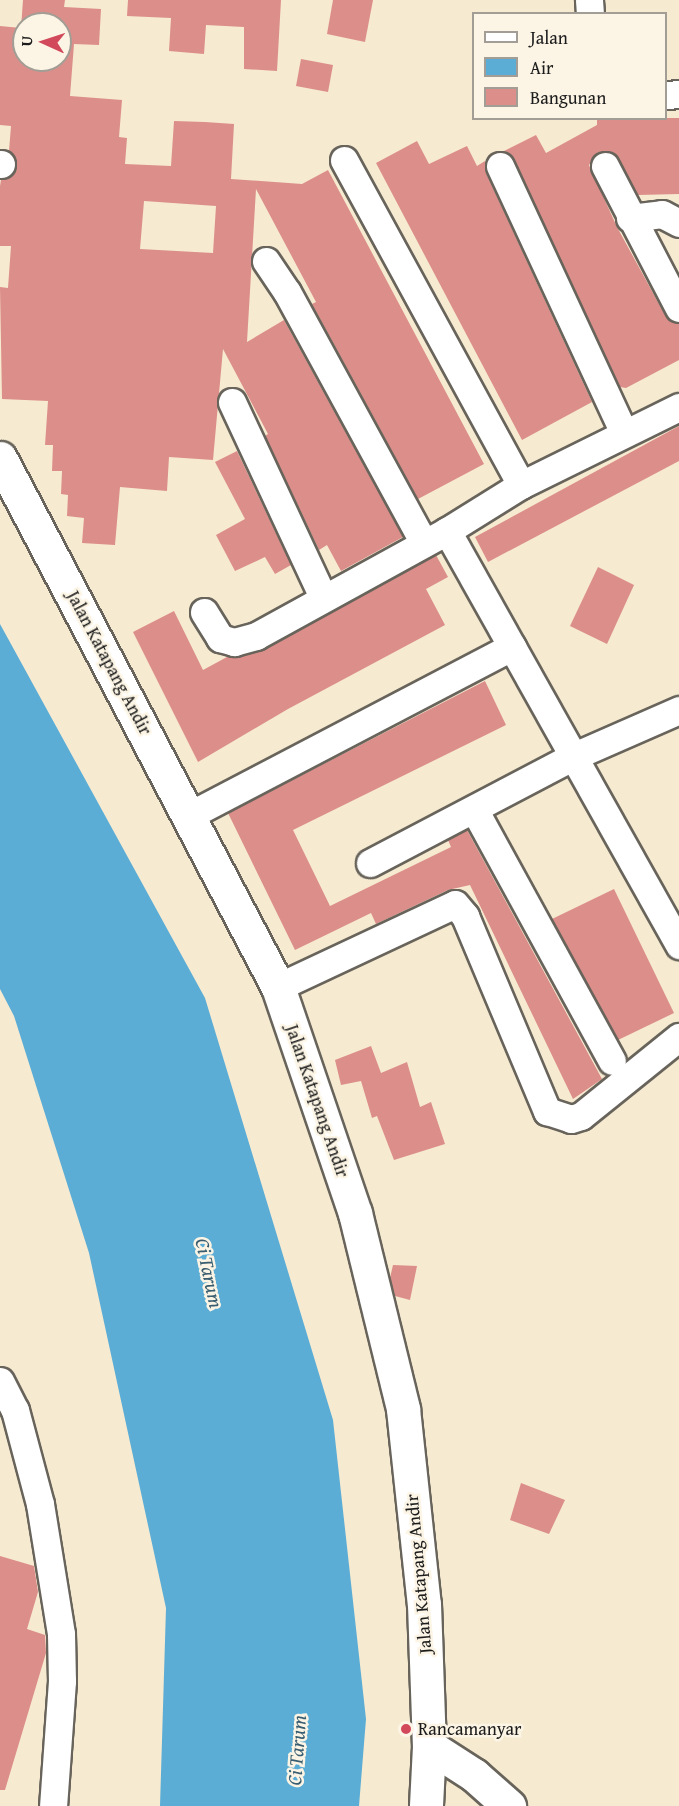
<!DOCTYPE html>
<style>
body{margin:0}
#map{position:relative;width:679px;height:1806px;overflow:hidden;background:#f6ead1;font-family:"Gentium Book Plus",serif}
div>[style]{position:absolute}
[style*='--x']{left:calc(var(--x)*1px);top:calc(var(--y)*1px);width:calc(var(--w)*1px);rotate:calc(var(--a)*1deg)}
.water>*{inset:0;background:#5badd6}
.building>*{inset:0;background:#dc8e8a}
.roads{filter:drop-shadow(2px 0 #68645b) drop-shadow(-2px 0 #68645b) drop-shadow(0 2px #68645b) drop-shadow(0 -2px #68645b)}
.minor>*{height:27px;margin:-13.5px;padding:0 13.5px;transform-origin:13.5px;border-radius:13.5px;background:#fff}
.tertiary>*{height:33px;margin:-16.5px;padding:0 16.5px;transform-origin:16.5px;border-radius:16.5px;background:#fff}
.dots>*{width:16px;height:16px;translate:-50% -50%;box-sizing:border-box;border:3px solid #fcf5e5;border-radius:50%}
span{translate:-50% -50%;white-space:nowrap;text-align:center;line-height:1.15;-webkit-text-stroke:5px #fcf5e5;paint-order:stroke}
.street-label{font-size:18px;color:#1c1c1c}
.poi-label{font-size:18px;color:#1c1c1c}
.left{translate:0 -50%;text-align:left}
.water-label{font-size:20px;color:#385d70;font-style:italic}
.legend{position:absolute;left:472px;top:12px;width:195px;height:108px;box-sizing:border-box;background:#fcf5e5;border:2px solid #a29e95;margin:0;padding:8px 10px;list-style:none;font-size:18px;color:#1c1c1c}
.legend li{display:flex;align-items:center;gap:12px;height:30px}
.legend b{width:30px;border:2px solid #a29e95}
.north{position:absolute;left:12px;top:12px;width:60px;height:60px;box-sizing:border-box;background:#fcf5e5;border:2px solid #a29e95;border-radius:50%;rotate:273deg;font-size:16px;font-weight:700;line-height:24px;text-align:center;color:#1c1c1c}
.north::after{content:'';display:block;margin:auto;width:21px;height:27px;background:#d1495b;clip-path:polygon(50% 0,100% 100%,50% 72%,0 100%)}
</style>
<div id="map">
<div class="water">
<div style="clip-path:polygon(0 624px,205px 998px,333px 1420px,366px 1719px,359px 1806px,160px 1806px,166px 1608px,89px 1253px,14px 1016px,0 989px)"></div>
</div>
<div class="building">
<div style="clip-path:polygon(evenodd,23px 0,65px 0,64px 7px,101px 9px,99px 45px,74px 44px,70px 96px,122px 100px,119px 137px,127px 138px,125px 164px,171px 166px,174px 121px,205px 122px,234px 124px,231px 179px,302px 184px,328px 170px,484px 464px,418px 499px,312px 304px,316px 302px,256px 189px,247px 342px,284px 320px,403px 537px,341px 571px,327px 545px,319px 550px,265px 436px,268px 434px,223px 349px,213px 460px,169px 457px,167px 491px,120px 487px,115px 545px,82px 543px,84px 518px,67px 516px,68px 495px,61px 494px,62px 471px,52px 471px,53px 445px,45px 445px,48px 401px,2px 399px,0 287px,8px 288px,11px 246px,0 246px,0 186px,1px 180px,14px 172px,17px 163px,9px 151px,11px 126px,0 125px,0 26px,21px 28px,23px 0,24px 24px,60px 24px,60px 60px,24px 60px,24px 24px,23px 0,144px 201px,216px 206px,213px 253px,140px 249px,144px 201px)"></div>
<div style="clip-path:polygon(128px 0,281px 0,277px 71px,244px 69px,244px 27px,206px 25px,204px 54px,169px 51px,171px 18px,127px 16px)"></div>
<div style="clip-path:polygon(333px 0,373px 0,365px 42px,327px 34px)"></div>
<div style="clip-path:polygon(301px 59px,333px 65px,328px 92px,296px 86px)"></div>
<div style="clip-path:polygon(597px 118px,679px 118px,679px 194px,638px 195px,613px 152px,598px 152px,589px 165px,617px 227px,665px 315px,679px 324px,679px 360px,626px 388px,620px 387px,514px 159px,504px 151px,536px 135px,546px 153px,597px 125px)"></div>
<div style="clip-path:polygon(417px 141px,429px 164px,467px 146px,477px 166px,485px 161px,486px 173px,592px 402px,522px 440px,376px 163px)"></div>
<div style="clip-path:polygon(679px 426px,679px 461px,488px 562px,475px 537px)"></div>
<div style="clip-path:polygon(237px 451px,291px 565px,275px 574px,265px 557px,235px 571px,216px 535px,245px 519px,215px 462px)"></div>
<div style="clip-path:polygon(436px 555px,448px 577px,426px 589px,445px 625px,288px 709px,198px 762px,133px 632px,174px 611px,203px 670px,227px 657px,263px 650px)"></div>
<div style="clip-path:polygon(598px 567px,634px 585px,607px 644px,570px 626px)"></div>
<div style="clip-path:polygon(485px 681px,506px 725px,293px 830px,330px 906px,451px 847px,448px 840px,467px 830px,602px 1079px,573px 1099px,470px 885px,448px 890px,376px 924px,371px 913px,295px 950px,228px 813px)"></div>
<div style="clip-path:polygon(614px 889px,674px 1013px,618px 1040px,552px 919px)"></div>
<div style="clip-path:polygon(371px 1046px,381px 1073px,407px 1062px,420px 1107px,431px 1102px,445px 1144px,394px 1160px,377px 1116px,372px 1118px,361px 1081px,341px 1085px,335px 1060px)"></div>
<div style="clip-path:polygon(393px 1265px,417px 1266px,410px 1300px,395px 1296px,390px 1278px)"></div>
<div style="clip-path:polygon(521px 1483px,565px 1500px,549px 1534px,510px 1520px)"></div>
<div style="clip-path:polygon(0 1556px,34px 1566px,38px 1592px,27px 1629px,45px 1635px,46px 1653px,5px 1790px,0 1790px)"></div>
</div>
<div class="roads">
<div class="minor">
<div style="--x:589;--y:0;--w:14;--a:86"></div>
<div style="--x:666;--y:95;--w:13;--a:-4"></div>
<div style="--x:344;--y:160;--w:370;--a:61.4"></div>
<div style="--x:0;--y:164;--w:1;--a:0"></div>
<div style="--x:500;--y:166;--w:294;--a:65.1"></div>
<div style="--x:605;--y:166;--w:160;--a:62.5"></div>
<div style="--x:630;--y:218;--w:32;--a:-7"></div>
<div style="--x:662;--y:214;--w:19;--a:28"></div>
<div style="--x:266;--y:261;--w:37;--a:56"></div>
<div style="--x:287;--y:292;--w:286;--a:61.4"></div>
<div style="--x:232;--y:402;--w:215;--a:65"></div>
<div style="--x:447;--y:531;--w:133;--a:60.7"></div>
<div style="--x:204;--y:612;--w:31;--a:58"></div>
<div style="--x:220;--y:638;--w:15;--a:16"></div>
<div style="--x:234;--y:642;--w:23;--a:-15"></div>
<div style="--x:256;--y:636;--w:218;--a:-28.8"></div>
<div style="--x:447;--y:531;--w:87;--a:-31.9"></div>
<div style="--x:521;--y:485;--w:176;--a:-26.3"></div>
<div style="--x:474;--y:809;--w:287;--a:61.3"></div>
<div style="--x:190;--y:815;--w:363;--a:-27.6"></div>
<div style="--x:512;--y:647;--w:342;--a:60.7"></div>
<div style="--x:370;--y:863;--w:228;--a:-27.7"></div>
<div style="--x:572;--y:757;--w:117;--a:-23.7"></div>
<div style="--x:278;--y:987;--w:195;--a:-25.1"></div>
<div style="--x:455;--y:904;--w:16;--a:50"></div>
<div style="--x:465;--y:916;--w:212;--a:67.2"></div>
<div style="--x:547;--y:1111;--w:25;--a:18"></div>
<div style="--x:571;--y:1119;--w:10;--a:-17"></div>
<div style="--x:581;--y:1116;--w:126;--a:-38.9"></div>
<div style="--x:0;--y:1381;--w:33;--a:63"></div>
<div style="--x:15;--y:1410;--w:97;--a:75.1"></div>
<div style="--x:40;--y:1504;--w:132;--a:80.8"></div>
<div style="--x:61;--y:1634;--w:47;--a:88.8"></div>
<div style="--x:62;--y:1681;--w:125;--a:94.1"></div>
</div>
<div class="tertiary">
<div style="--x:0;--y:458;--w:598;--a:62.28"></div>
<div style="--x:278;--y:987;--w:239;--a:71.2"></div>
<div style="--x:355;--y:1213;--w:202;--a:76.2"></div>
<div style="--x:403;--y:1409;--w:196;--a:83.9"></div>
<div style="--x:424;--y:1604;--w:142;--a:88"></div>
<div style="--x:429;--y:1746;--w:60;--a:92.9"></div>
<div style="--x:429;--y:1746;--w:54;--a:32.8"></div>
<div style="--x:474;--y:1775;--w:47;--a:41.5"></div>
</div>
</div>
<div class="dots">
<div style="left:406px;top:1729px;background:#d1495b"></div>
</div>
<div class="street-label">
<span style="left:109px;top:663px;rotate:62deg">Jalan Katapang Andir</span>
<span style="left:317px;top:1101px;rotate:71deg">Jalan Katapang Andir</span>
<span style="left:419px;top:1574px;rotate:-95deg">Jalan Katapang Andir</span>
</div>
<div class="poi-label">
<span class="left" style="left:418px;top:1729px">Rancamanyar</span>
</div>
<div class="water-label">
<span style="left:210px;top:1273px;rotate:78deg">Ci Tarum</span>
<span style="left:296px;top:1750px;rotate:-86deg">Ci Tarum</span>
</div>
<ul class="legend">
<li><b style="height:8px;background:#fff"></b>Jalan</li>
<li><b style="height:16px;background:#5badd6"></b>Air</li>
<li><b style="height:16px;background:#dc8e8a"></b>Bangunan</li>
</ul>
<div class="north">U</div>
</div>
